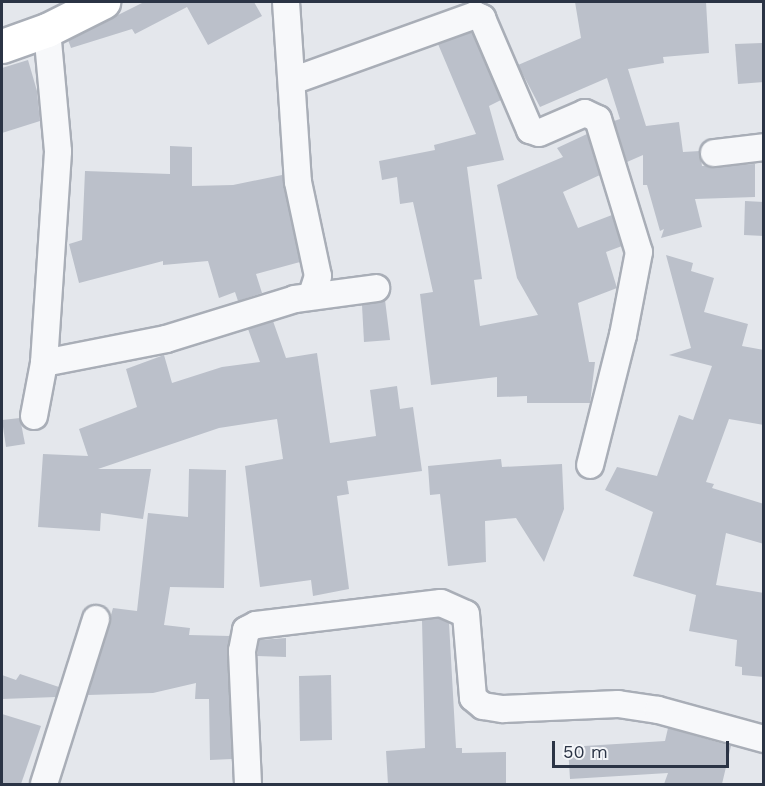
<!DOCTYPE html>
<style>
body{margin:0}
#map{position:relative;width:765px;height:786px;overflow:hidden;background:#e4e7ec;font-family:"Work Sans",sans-serif}
div>[style]{position:absolute}
[style*='--x']{left:calc(var(--x)*1px);top:calc(var(--y)*1px);width:calc(var(--w)*1px);rotate:calc(var(--a)*1deg)}
.building>*{inset:0;background:#bbc0ca}
.roads{filter:drop-shadow(2px 0 #a9aeb7) drop-shadow(-2px 0 #a9aeb7) drop-shadow(0 2px #a9aeb7) drop-shadow(0 -2px #a9aeb7)}
.street>*{height:26px;margin:-13px;padding:0 13px;transform-origin:13px;border-radius:13px;background:#f7f8fa}
.secondary>*{height:33px;margin:-16.5px;padding:0 16.5px;transform-origin:16.5px;border-radius:16.5px;background:#fff}
span{translate:-50% -50%;white-space:nowrap;text-align:center;line-height:1.15;-webkit-text-stroke:6px #f4f6f9;paint-order:stroke}
.frame{position:absolute;inset:0;border:3px solid #2b3445;pointer-events:none}
.scale{position:absolute;left:552px;top:741px;width:177px;height:27px;box-sizing:border-box;border:3px solid #2b3445;border-top:0;padding-left:8px;font-size:18px;line-height:21px;white-space:nowrap;color:#2b3445;-webkit-text-stroke:4px #f4f6f9;paint-order:stroke}
</style>
<div id="map">
<div class="building">
<div style="clip-path:polygon(144px 2px,254px 2px,262px 16px,208px 45px,187px 7px,135px 34px,132px 29px,71px 48px,68px 40px)"></div>
<div style="clip-path:polygon(575px 2px,706px 2px,709px 53px,663px 57px,664px 63px,628px 69px,646px 126px,679px 122px,683px 152px,700px 151px,702px 166px,755px 164px,755px 197px,695px 199px,702px 227px,661px 238px,664px 229px,660px 231px,647px 185px,643px 185px,643px 155px,627px 162px,614px 121px,620px 119px,607px 78px,540px 107px,518px 65px,581px 38px)"></div>
<div style="clip-path:polygon(472px 32px,501px 100px,489px 106px,504px 160px,467px 167px,482px 279px,474px 280px,480px 326px,538px 315px,517px 278px,497px 185px,563px 157px,557px 148px,587px 134px,600px 175px,563px 192px,578px 228px,612px 215px,622px 246px,606px 252px,617px 288px,578px 303px,589px 362px,595px 362px,590px 403px,527px 403px,527px 396px,497px 397px,497px 377px,431px 385px,420px 294px,433px 292px,413px 202px,400px 204px,397px 177px,382px 180px,379px 161px,435px 150px,434px 145px,476px 134px,438px 44px)"></div>
<div style="clip-path:polygon(762px 43px,764px 82px,738px 84px,735px 44px)"></div>
<div style="clip-path:polygon(28px 60px,37px 91px,40px 121px,2px 133px,2px 68px)"></div>
<div style="clip-path:polygon(170px 146px,192px 147px,192px 186px,233px 185px,282px 175px,300px 262px,256px 274px,262px 293px,238px 301px,235px 292px,219px 298px,208px 261px,163px 265px,163px 261px,79px 283px,69px 244px,82px 240px,85px 171px,170px 174px)"></div>
<div style="clip-path:polygon(745px 201px,764px 202px,764px 236px,744px 235px)"></div>
<div style="clip-path:polygon(666px 255px,693px 263px,691px 271px,714px 278px,704px 312px,748px 324px,742px 346px,764px 350px,764px 425px,729px 419px,706px 482px,714px 484px,712px 488px,764px 504px,764px 544px,726px 533px,716px 585px,764px 593px,764px 677px,742px 675px,742px 667px,735px 666px,737px 640px,689px 631px,696px 595px,633px 576px,653px 512px,605px 490px,617px 467px,657px 476px,679px 415px,693px 420px,712px 366px,669px 355px,691px 348px)"></div>
<div style="clip-path:polygon(385px 300px,390px 340px,364px 342px,362px 305px)"></div>
<div style="clip-path:polygon(273px 321px,286px 358px,317px 353px,330px 443px,376px 436px,370px 390px,397px 386px,400px 409px,413px 407px,422px 471px,347px 481px,349px 494px,337px 496px,349px 589px,313px 596px,311px 580px,260px 587px,245px 466px,283px 459px,277px 419px,219px 428px,98px 469px,151px 469px,143px 519px,101px 513px,100px 531px,38px 527px,43px 454px,88px 456px,79px 429px,137px 407px,126px 369px,164px 355px,172px 383px,222px 367px,260px 362px,248px 329px)"></div>
<div style="clip-path:polygon(20px 418px,25px 444px,6px 447px,2px 420px)"></div>
<div style="clip-path:polygon(501px 459px,502px 467px,562px 464px,564px 509px,544px 562px,516px 518px,485px 521px,486px 562px,448px 566px,440px 494px,430px 495px,428px 466px)"></div>
<div style="clip-path:polygon(189px 469px,226px 470px,224px 588px,170px 587px,164px 625px,190px 628px,189px 635px,230px 636px,232px 759px,210px 760px,209px 699px,195px 699px,196px 683px,153px 693px,88px 695px,113px 608px,137px 611px,148px 513px,188px 517px)"></div>
<div style="clip-path:polygon(439px 618px,449px 623px,456px 748px,462px 748px,462px 753px,506px 752px,506px 784px,388px 784px,386px 751px,425px 748px,422px 620px)"></div>
<div style="clip-path:polygon(286px 638px,286px 657px,257px 656px,259px 640px)"></div>
<div style="clip-path:polygon(20px 674px,59px 687px,56px 697px,2px 699px,2px 675px,16px 680px)"></div>
<div style="clip-path:polygon(331px 675px,332px 740px,300px 741px,299px 676px)"></div>
<div style="clip-path:polygon(2px 714px,41px 726px,21px 784px,2px 784px)"></div>
<div style="clip-path:polygon(668px 728px,731px 746px,722px 784px,664px 784px,668px 773px,570px 779px,568px 747px,665px 741px)"></div>
</div>
<div class="roads">
<div class="street">
<div style="--x:286;--y:2;--w:180;--a:86.2"></div>
<div style="--x:298;--y:182;--w:96;--a:78"></div>
<div style="--x:318;--y:276;--w:20;--a:108"></div>
<div style="--x:292;--y:81;--w:195;--a:-19.8"></div>
<div style="--x:475;--y:15;--w:8;--a:23"></div>
<div style="--x:482;--y:18;--w:122;--a:66.8"></div>
<div style="--x:530;--y:130;--w:9;--a:18"></div>
<div style="--x:539;--y:133;--w:50;--a:-23.5"></div>
<div style="--x:585;--y:113;--w:14;--a:25"></div>
<div style="--x:598;--y:119;--w:139;--a:72.9"></div>
<div style="--x:639;--y:252;--w:85;--a:100.9"></div>
<div style="--x:623;--y:335;--w:134;--a:104.2"></div>
<div style="--x:714;--y:153;--w:50;--a:-6.8"></div>
<div style="--x:44;--y:363;--w:124;--a:-11.1"></div>
<div style="--x:166;--y:339;--w:135;--a:-17.2"></div>
<div style="--x:295;--y:299;--w:82;--a:-7.7"></div>
<div style="--x:34;--y:416;--w:54;--a:-79.3"></div>
<div style="--x:44;--y:363;--w:212;--a:-86.2"></div>
<div style="--x:58;--y:151;--w:121;--a:-95.2"></div>
<div style="--x:44;--y:784;--w:173;--a:-72.5"></div>
<div style="--x:248;--y:784;--w:133;--a:-92.6"></div>
<div style="--x:242;--y:651;--w:21;--a:-79"></div>
<div style="--x:246;--y:630;--w:11;--a:-27"></div>
<div style="--x:256;--y:625;--w:186;--a:-6.8"></div>
<div style="--x:441;--y:603;--w:27;--a:24"></div>
<div style="--x:466;--y:614;--w:84;--a:85.2"></div>
<div style="--x:473;--y:698;--w:13;--a:39"></div>
<div style="--x:483;--y:706;--w:20;--a:9"></div>
<div style="--x:503;--y:709;--w:115;--a:-2.5"></div>
<div style="--x:618;--y:704;--w:40;--a:8.5"></div>
<div style="--x:658;--y:710;--w:110;--a:15.3"></div>
</div>
<div class="secondary">
<div style="--x:2;--y:46;--w:48;--a:-19.6"></div>
<div style="--x:47;--y:30;--w:63;--a:-26.6"></div>
</div>
</div>
<div class="frame"></div>
<div class="scale">50 m</div>
</div>
